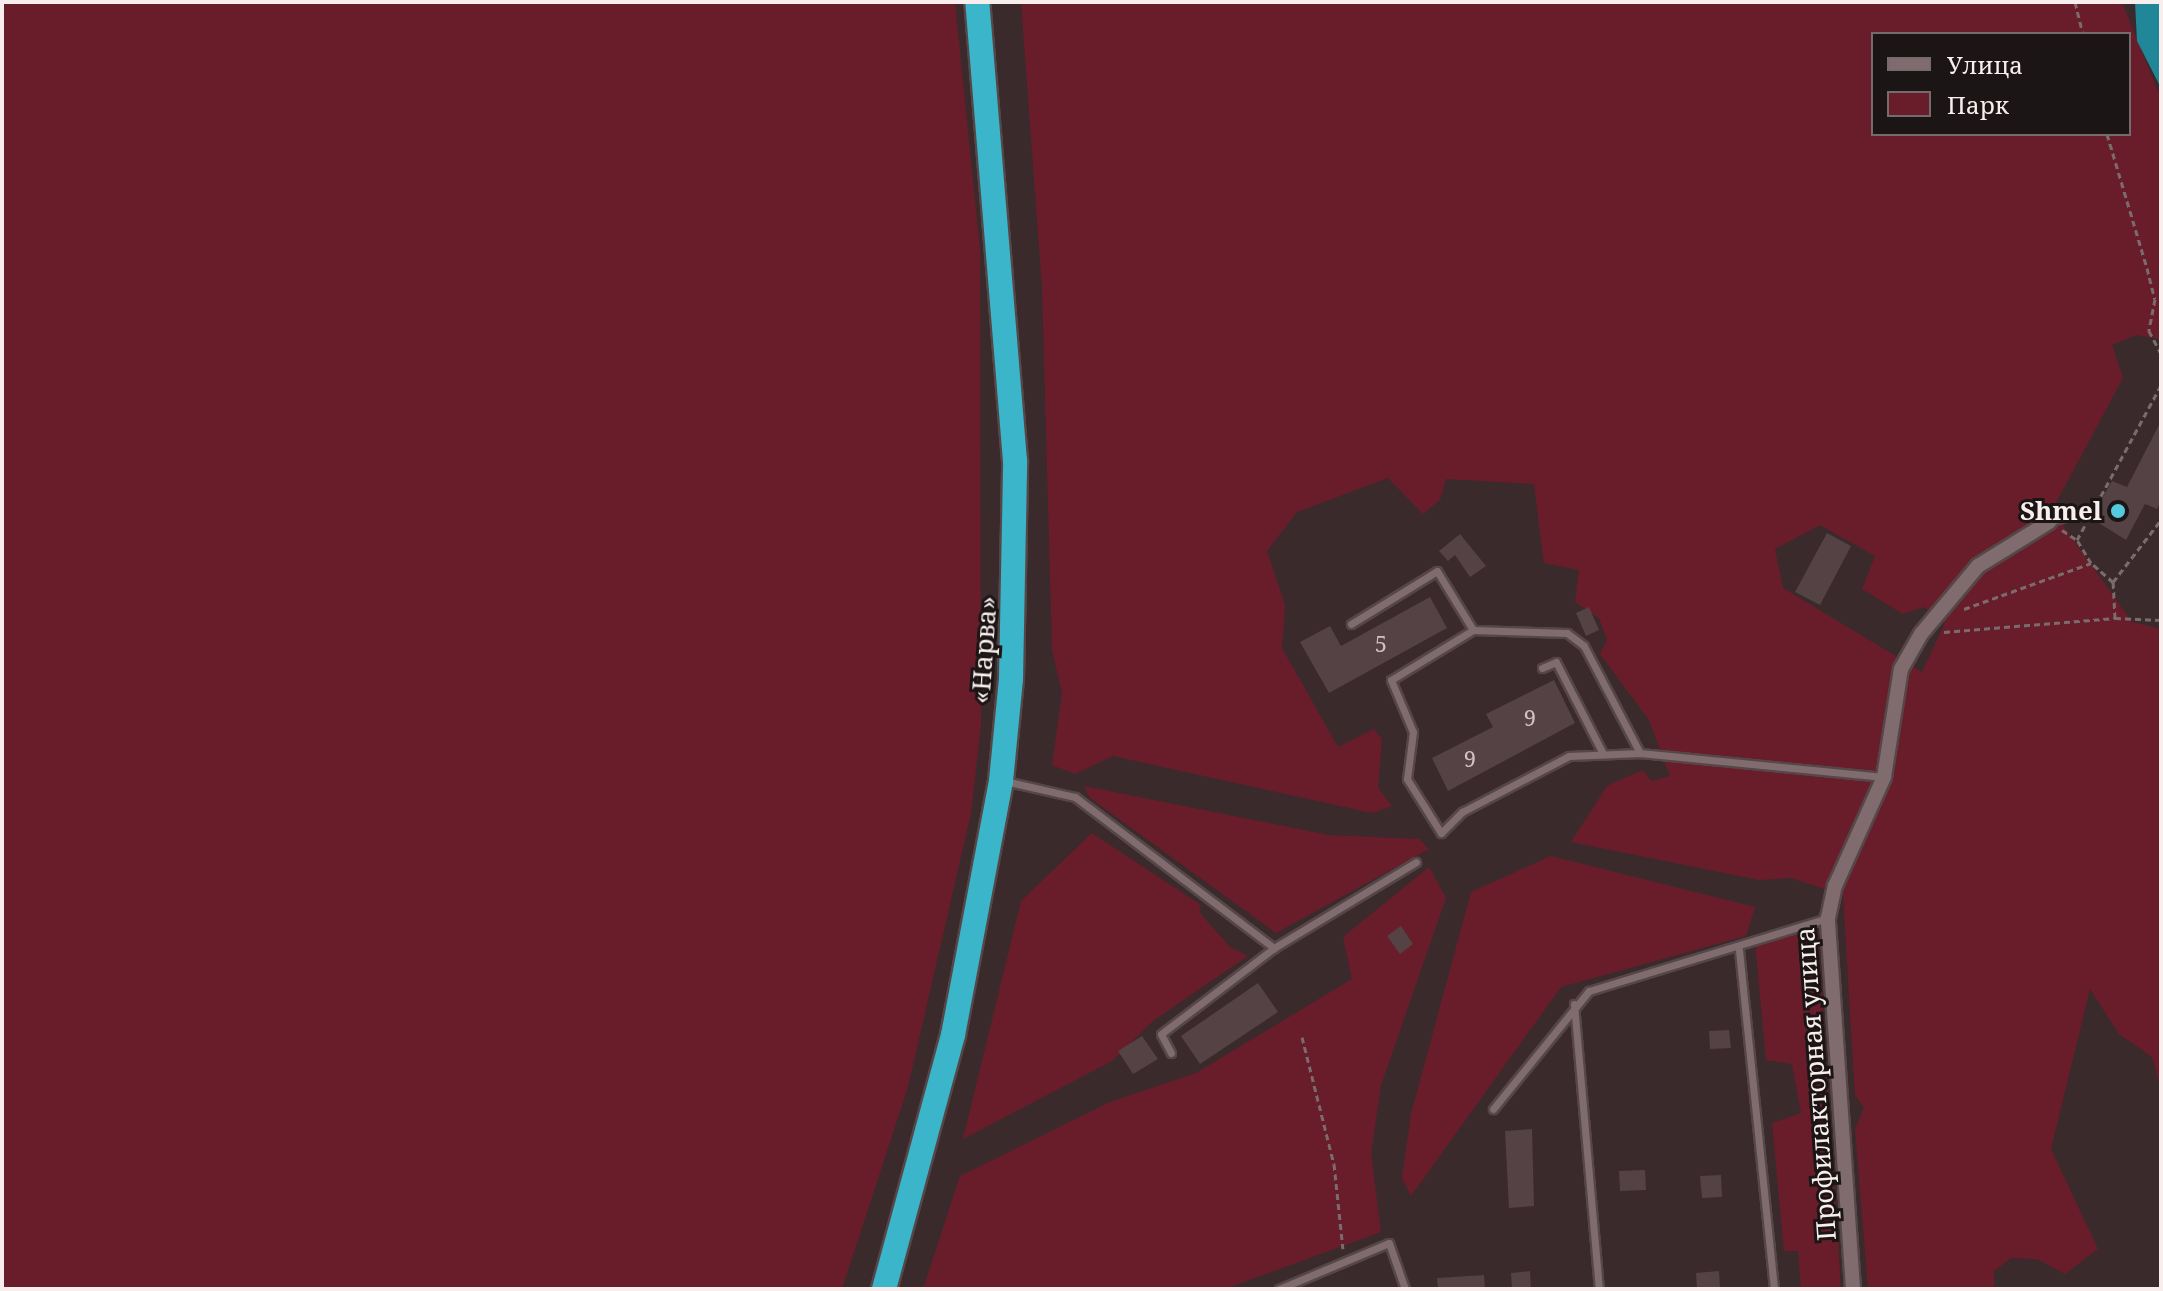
<!DOCTYPE html>
<meta charset="utf-8">
<style>
body{margin:0}
#map{position:relative;width:2163px;height:1291px;overflow:hidden;background:#3a2a2b;font-family:"Noto Serif",serif}
div>[style]{position:absolute}
[style*='--x']{left:calc(var(--x)*1px);top:calc(var(--y)*1px);width:calc(var(--w)*1px);rotate:calc(var(--a)*1deg)}
.green>*{inset:0;background:#691d2b}
.water>*{inset:0;background:#1f8798}
.building>*{inset:0;background:#544244}
.path>*{height:3px;margin-top:-1.5px;transform-origin:0;background:repeating-linear-gradient(90deg,#7a6c6d 0 6px,transparent 0 10px)}
.roads{filter:drop-shadow(2px 0 #554748) drop-shadow(-2px 0 #554748) drop-shadow(0 2px #554748) drop-shadow(0 -2px #554748)}
.lane>*{height:7px;margin:-3.5px;padding:0 3.5px;transform-origin:3.5px;border-radius:3.5px;background:#806c6e}
.street>*{height:14px;margin:-7px;padding:0 7px;transform-origin:7px;border-radius:7px;background:#806c6e}
.highway>*{height:24px;margin:-12px;padding:0 12px;transform-origin:12px;border-radius:12px;background:#3ab5ca}
.dots>*{width:22px;height:22px;translate:-50% -50%;box-sizing:border-box;border:4px solid #1c1515;border-radius:50%}
span{translate:-50% -50%;white-space:nowrap;text-align:center;line-height:1.15;-webkit-text-stroke:6px #1c1515;paint-order:stroke}
.number-label{font-size:22px;color:#d0c3c4}
.number-label span{-webkit-text-stroke-width:0}
.poi-label{font-size:26px;color:#f9eeee;font-weight:700}
.right{translate:-100% -50%;text-align:right}
.street-label{font-size:26px;color:#f9eeee}
.frame{position:absolute;inset:0;border:4px solid #f9eeee;pointer-events:none}
.legend{position:absolute;left:1871px;top:32px;width:260px;height:104px;box-sizing:border-box;background:#1c1515;border:2px solid #746c6c;margin:0;padding:10px 14px;list-style:none;font-size:24px;color:#f9eeee}
.legend li{display:flex;align-items:center;gap:16px;height:40px}
.legend b{width:40px;border:2px solid #746c6c}
</style>
<div id="map">
<div class="green">
<div style="clip-path:polygon(2px 2px,955px 2px,980px 250px,981px 725px,971px 813px,908px 1087px,842px 1289px,2px 1289px)"></div>
<div style="clip-path:polygon(evenodd,1021px 2px,2122px 2px,2161px 99px,2161px 339px,2136px 335px,2112px 345px,2123px 378px,2052px 510px,2132px 622px,2161px 629px,2161px 1090px,2152px 1057px,2119px 1034px,2090px 989px,2051px 1149px,2098px 1249px,2065px 1274px,2037px 1259px,2011px 1258px,1994px 1271px,1994px 1289px,1868px 1289px,1855px 1129px,1864px 1108px,1855px 1095px,1843px 895px,1791px 878px,1759px 880px,1571px 842px,1607px 786px,1643px 770px,1651px 781px,1670px 776px,1649px 720px,1600px 654px,1607px 640px,1599px 618px,1575px 602px,1579px 570px,1544px 563px,1534px 484px,1446px 479px,1440px 500px,1423px 514px,1388px 478px,1297px 512px,1267px 551px,1285px 605px,1282px 648px,1338px 747px,1374px 729px,1382px 739px,1378px 788px,1392px 806px,1372px 813px,1113px 756px,1075px 774px,1052px 765px,1062px 693px,1052px 650px,1042px 288px,1021px 2px,1873px 34px,2129px 34px,2129px 134px,1873px 134px,1873px 34px,1021px 2px,1820px 525px,1875px 556px,1862px 589px,1903px 614px,1924px 607px,1945px 623px,1922px 672px,1783px 588px,1775px 549px,1820px 525px)"></div>
<div style="clip-path:polygon(1084px 786px,1328px 835px,1419px 839px,1429px 849px,1276px 933px,1090px 798px)"></div>
<div style="clip-path:polygon(1092px 833px,1201px 905px,1199px 912px,1230px 947px,1248px 956px,1154px 1020px,1112px 1061px,963px 1139px,1021px 901px)"></div>
<div style="clip-path:polygon(1551px 856px,1755px 907px,1746px 936px,1561px 987px,1411px 1196px,1402px 1178px,1411px 1114px,1471px 892px)"></div>
<div style="clip-path:polygon(1429px 867px,1446px 898px,1381px 1085px,1371px 1153px,1381px 1232px,1225px 1289px,923px 1289px,960px 1176px,1110px 1102px,1196px 1073px,1352px 979px,1343px 937px)"></div>
<div style="clip-path:polygon(1818px 930px,1841px 1289px,1801px 1289px,1798px 1251px,1784px 1251px,1772px 1123px,1801px 1113px,1792px 1064px,1766px 1060px,1755px 942px)"></div>
</div>
<div class="water">
<div style="clip-path:polygon(2135px 2px,2161px 2px,2161px 88px,2137px 41px)"></div>
</div>
<div class="building">
<div style="clip-path:polygon(2161px 421px,2161px 501px,2157px 509px,2145px 504px,2126px 540px,2091px 518px,2112px 481px,2127px 487px)"></div>
<div style="clip-path:polygon(1827px 533px,1851px 546px,1820px 605px,1795px 592px)"></div>
<div style="clip-path:polygon(1460px 534px,1486px 566px,1470px 577px,1455px 555px,1448px 561px,1439px 551px)"></div>
<div style="clip-path:polygon(1430px 597px,1447px 628px,1329px 693px,1300px 642px,1330px 626px,1341px 646px)"></div>
<div style="clip-path:polygon(1589px 607px,1599px 630px,1586px 636px,1576px 613px)"></div>
<div style="clip-path:polygon(1554px 680px,1575px 723px,1448px 791px,1432px 758px,1493px 727px,1486px 714px)"></div>
<div style="clip-path:polygon(1401px 926px,1413px 944px,1400px 954px,1387px 936px)"></div>
<div style="clip-path:polygon(1258px 983px,1278px 1012px,1200px 1064px,1181px 1036px)"></div>
<div style="clip-path:polygon(1729px 1030px,1731px 1048px,1710px 1049px,1709px 1031px)"></div>
<div style="clip-path:polygon(1142px 1036px,1158px 1059px,1133px 1074px,1118px 1051px)"></div>
<div style="clip-path:polygon(1532px 1129px,1534px 1206px,1509px 1208px,1505px 1131px)"></div>
<div style="clip-path:polygon(1645px 1170px,1646px 1190px,1620px 1191px,1619px 1171px)"></div>
<div style="clip-path:polygon(1721px 1175px,1722px 1197px,1702px 1198px,1700px 1176px)"></div>
<div style="clip-path:polygon(1530px 1271px,1531px 1289px,1512px 1289px,1511px 1273px)"></div>
<div style="clip-path:polygon(1719px 1271px,1720px 1288px,1697px 1289px,1696px 1273px)"></div>
<div style="clip-path:polygon(1484px 1275px,1485px 1289px,1438px 1289px,1437px 1278px)"></div>
</div>
<div class="path">
<div style="--x:2075;--y:2;--w:33;--a:76"></div>
<div style="--x:2107;--y:134;--w:140;--a:73.4"></div>
<div style="--x:2147;--y:268;--w:32;--a:76"></div>
<div style="--x:2155;--y:299;--w:33;--a:101"></div>
<div style="--x:2149;--y:331;--w:26;--a:62"></div>
<div style="--x:2062;--y:530;--w:18;--a:34"></div>
<div style="--x:2077;--y:540;--w:176;--a:-61.5"></div>
<div style="--x:2113;--y:582;--w:78;--a:-52.3"></div>
<div style="--x:1964;--y:609;--w:135;--a:-19.9"></div>
<div style="--x:2091;--y:563;--w:26;--a:-121"></div>
<div style="--x:2115;--y:618;--w:46;--a:2.5"></div>
<div style="--x:1944;--y:632;--w:172;--a:-4.7"></div>
<div style="--x:2115;--y:618;--w:36;--a:-93"></div>
<div style="--x:2113;--y:582;--w:29;--a:-139"></div>
<div style="--x:1302;--y:1037;--w:131;--a:75.9"></div>
<div style="--x:1334;--y:1164;--w:85;--a:84"></div>
</div>
<div class="roads">
<div class="lane">
<div style="--x:2049;--y:522;--w:17;--a:-17"></div>
<div style="--x:1351;--y:624;--w:101;--a:-31.6"></div>
<div style="--x:1437;--y:571;--w:69;--a:58.6"></div>
<div style="--x:1473;--y:630;--w:96;--a:148.6"></div>
<div style="--x:1391;--y:680;--w:56;--a:67.1"></div>
<div style="--x:1413;--y:732;--w:47;--a:97.3"></div>
<div style="--x:1407;--y:779;--w:64;--a:57.8"></div>
<div style="--x:1441;--y:833;--w:30;--a:-45"></div>
<div style="--x:1462;--y:812;--w:121;--a:-27.6"></div>
<div style="--x:1569;--y:756;--w:71;--a:-2.4"></div>
<div style="--x:1640;--y:753;--w:245;--a:5.6"></div>
<div style="--x:1473;--y:630;--w:94;--a:1.8"></div>
<div style="--x:1567;--y:633;--w:21;--a:37"></div>
<div style="--x:1584;--y:646;--w:121;--a:62.4"></div>
<div style="--x:1542;--y:668;--w:15;--a:-23"></div>
<div style="--x:1556;--y:662;--w:103;--a:62.9"></div>
<div style="--x:1005;--y:781;--w:72;--a:12.9"></div>
<div style="--x:1075;--y:797;--w:250;--a:37.2"></div>
<div style="--x:1739;--y:950;--w:341;--a:84.1"></div>
<div style="--x:1574;--y:1004;--w:286;--a:85"></div>
<div style="--x:1171;--y:1053;--w:21;--a:-118"></div>
<div style="--x:1161;--y:1034;--w:142;--a:-37.3"></div>
<div style="--x:1274;--y:948;--w:166;--a:-31.2"></div>
<div style="--x:1493;--y:1109;--w:152;--a:-50.9"></div>
<div style="--x:1589;--y:991;--w:250;--a:-17"></div>
<div style="--x:1279;--y:1289;--w:119;--a:-22.7"></div>
<div style="--x:1389;--y:1243;--w:49;--a:70.8"></div>
</div>
<div class="street">
<div style="--x:1853;--y:1289;--w:372;--a:-93.9"></div>
<div style="--x:1828;--y:918;--w:33;--a:-78"></div>
<div style="--x:1835;--y:886;--w:120;--a:-65.8"></div>
<div style="--x:1884;--y:777;--w:109;--a:-81.1"></div>
<div style="--x:1901;--y:669;--w:40;--a:-60.3"></div>
<div style="--x:1921;--y:634;--w:89;--a:-50"></div>
<div style="--x:1978;--y:566;--w:84;--a:-31.8"></div>
</div>
<div class="highway">
<div style="--x:884;--y:1289;--w:263;--a:-74.8"></div>
<div style="--x:953;--y:1035;--w:258;--a:-79.3"></div>
<div style="--x:1001;--y:781;--w:102;--a:-84.4"></div>
<div style="--x:1011;--y:679;--w:218;--a:-88.9"></div>
<div style="--x:1015;--y:461;--w:461;--a:-94.7"></div>
</div>
</div>
<div class="dots">
<div style="left:2118px;top:511px;background:#55cadf"></div>
</div>
<div class="number-label">
<span style="left:1381px;top:644px">5</span>
<span style="left:1530px;top:718px">9</span>
<span style="left:1470px;top:759px">9</span>
</div>
<div class="poi-label">
<span class="right" style="left:2102px;top:511px">Shmel</span>
</div>
<div class="street-label">
<span style="left:984px;top:650px;rotate:-86deg">«Нарва»</span>
<span style="left:1816px;top:1084px;rotate:-94deg">Профилакторная улица</span>
</div>
<div class="frame"></div>
<ul class="legend">
<li><b style="height:10px;background:#806c6e"></b>Улица</li>
<li><b style="height:22px;background:#691d2b"></b>Парк</li>
</ul>
</div>
